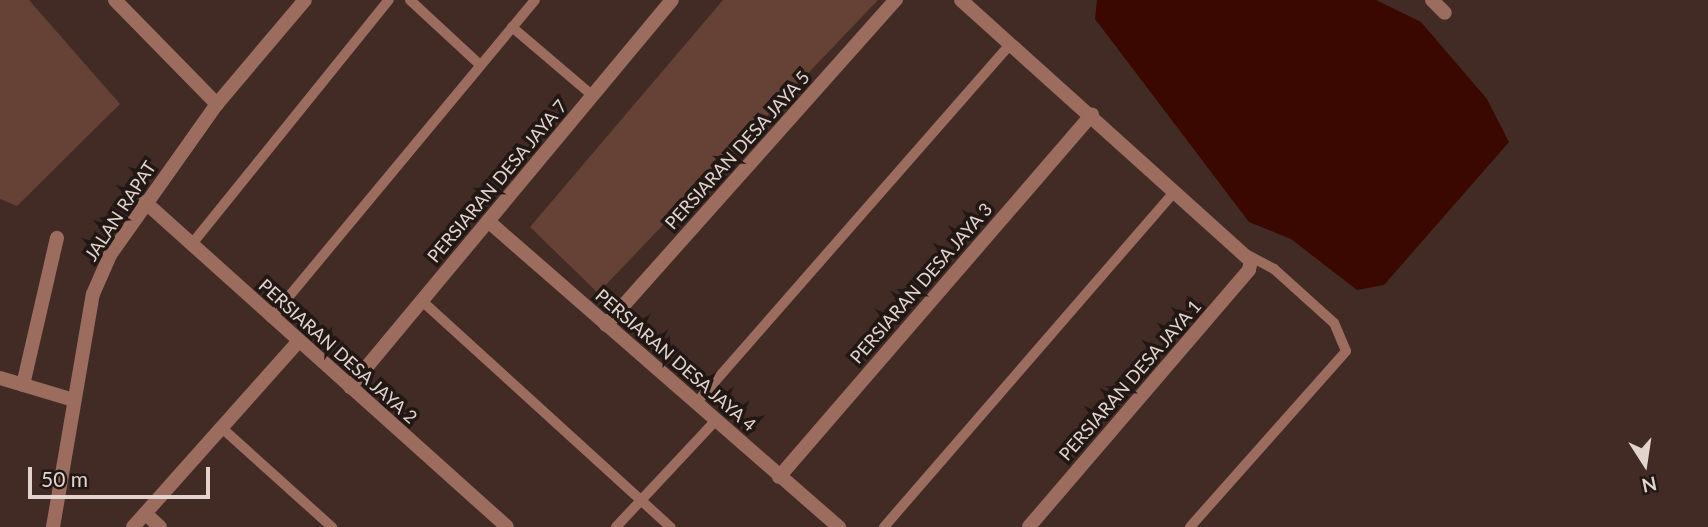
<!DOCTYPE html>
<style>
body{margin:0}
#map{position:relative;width:1708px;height:527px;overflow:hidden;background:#422b25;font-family:Lato,sans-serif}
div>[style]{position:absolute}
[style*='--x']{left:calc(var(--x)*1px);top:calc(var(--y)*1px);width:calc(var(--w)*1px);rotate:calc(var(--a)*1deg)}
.green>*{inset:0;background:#664136}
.water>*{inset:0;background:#3b0800}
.service>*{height:10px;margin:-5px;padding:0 5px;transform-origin:5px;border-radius:5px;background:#9c6d5f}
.minor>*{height:14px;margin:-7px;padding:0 7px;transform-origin:7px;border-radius:7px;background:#9c6d5f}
span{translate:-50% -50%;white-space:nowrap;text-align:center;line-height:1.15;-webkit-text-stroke:7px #211714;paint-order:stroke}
.street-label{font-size:18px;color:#e2d3ce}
.north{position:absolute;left:1610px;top:429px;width:70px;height:70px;-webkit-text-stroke:5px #211714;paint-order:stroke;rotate:168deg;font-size:19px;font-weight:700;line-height:28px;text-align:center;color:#e2d3ce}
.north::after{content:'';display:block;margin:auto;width:24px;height:32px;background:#e2d3ce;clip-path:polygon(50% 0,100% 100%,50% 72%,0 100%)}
.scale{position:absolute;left:28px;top:467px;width:182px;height:32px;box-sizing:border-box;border:4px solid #e2d3ce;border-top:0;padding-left:9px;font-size:21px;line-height:24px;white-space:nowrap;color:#e2d3ce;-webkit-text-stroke:5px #211714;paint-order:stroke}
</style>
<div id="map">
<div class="green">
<div style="clip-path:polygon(0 0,29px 0,120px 104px,17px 206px,0 199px)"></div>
<div style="clip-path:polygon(723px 0,878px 0,598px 293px,530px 227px)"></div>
</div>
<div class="water">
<div style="clip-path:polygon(1097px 0,1376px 0,1421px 22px,1487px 99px,1509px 142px,1384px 285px,1357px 290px,1291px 239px,1249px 222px,1095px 19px)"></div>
</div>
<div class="service">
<div style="--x:410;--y:0;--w:94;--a:42.8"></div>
<div style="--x:512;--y:27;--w:106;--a:40.4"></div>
<div style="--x:191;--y:245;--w:315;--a:-51.1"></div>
<div style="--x:422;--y:301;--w:336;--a:42.3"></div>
<div style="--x:271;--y:318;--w:413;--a:-50.3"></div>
<div style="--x:697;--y:402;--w:476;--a:-48.8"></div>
<div style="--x:223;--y:429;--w:147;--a:42"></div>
<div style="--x:616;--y:527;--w:146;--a:-46.9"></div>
<div style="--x:884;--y:527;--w:444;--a:-49.1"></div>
<div style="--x:1190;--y:527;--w:235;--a:-48.4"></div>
<div style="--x:1346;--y:351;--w:30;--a:-113"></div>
<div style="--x:1334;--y:323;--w:81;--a:-138"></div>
<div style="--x:1274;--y:269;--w:30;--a:-152"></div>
</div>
<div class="minor">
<div style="--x:115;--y:0;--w:146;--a:45.6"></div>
<div style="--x:961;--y:0;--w:390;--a:42"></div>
<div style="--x:1251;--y:261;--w:9;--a:103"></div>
<div style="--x:1249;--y:270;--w:338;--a:130.6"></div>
<div style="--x:1432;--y:0;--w:18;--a:45"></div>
<div style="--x:145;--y:202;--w:486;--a:41.9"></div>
<div style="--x:488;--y:221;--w:466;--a:41.1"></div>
<div style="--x:606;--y:325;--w:436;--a:-48.3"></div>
<div style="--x:0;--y:378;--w:77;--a:16.6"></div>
<div style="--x:23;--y:385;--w:151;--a:-77"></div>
<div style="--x:350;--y:387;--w:503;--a:-50.24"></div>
<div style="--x:779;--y:477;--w:479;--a:-49.2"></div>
<div style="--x:146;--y:514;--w:19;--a:43"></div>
<div style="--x:53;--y:527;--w:236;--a:-80.3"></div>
<div style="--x:93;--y:294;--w:43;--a:-66.4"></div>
<div style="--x:110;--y:255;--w:185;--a:-54.7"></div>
<div style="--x:217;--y:104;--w:136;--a:-49.8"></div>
<div style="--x:133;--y:527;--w:246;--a:-48.3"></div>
</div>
<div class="street-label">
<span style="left:737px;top:150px;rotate:-48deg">PERSIARAN DESA JAYA 5</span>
<span style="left:497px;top:181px;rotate:-50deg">PERSIARAN DESA JAYA 7</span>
<span style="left:120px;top:211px;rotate:-57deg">JALAN RAPAT</span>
<span style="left:921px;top:283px;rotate:-49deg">PERSIARAN DESA JAYA 3</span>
<span style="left:338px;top:351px;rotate:42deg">PERSIARAN DESA JAYA 2</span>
<span style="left:676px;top:360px;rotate:41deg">PERSIARAN DESA JAYA 4</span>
<span style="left:1130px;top:380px;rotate:-49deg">PERSIARAN DESA JAYA 1</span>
</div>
<div class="north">N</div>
<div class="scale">50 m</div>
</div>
